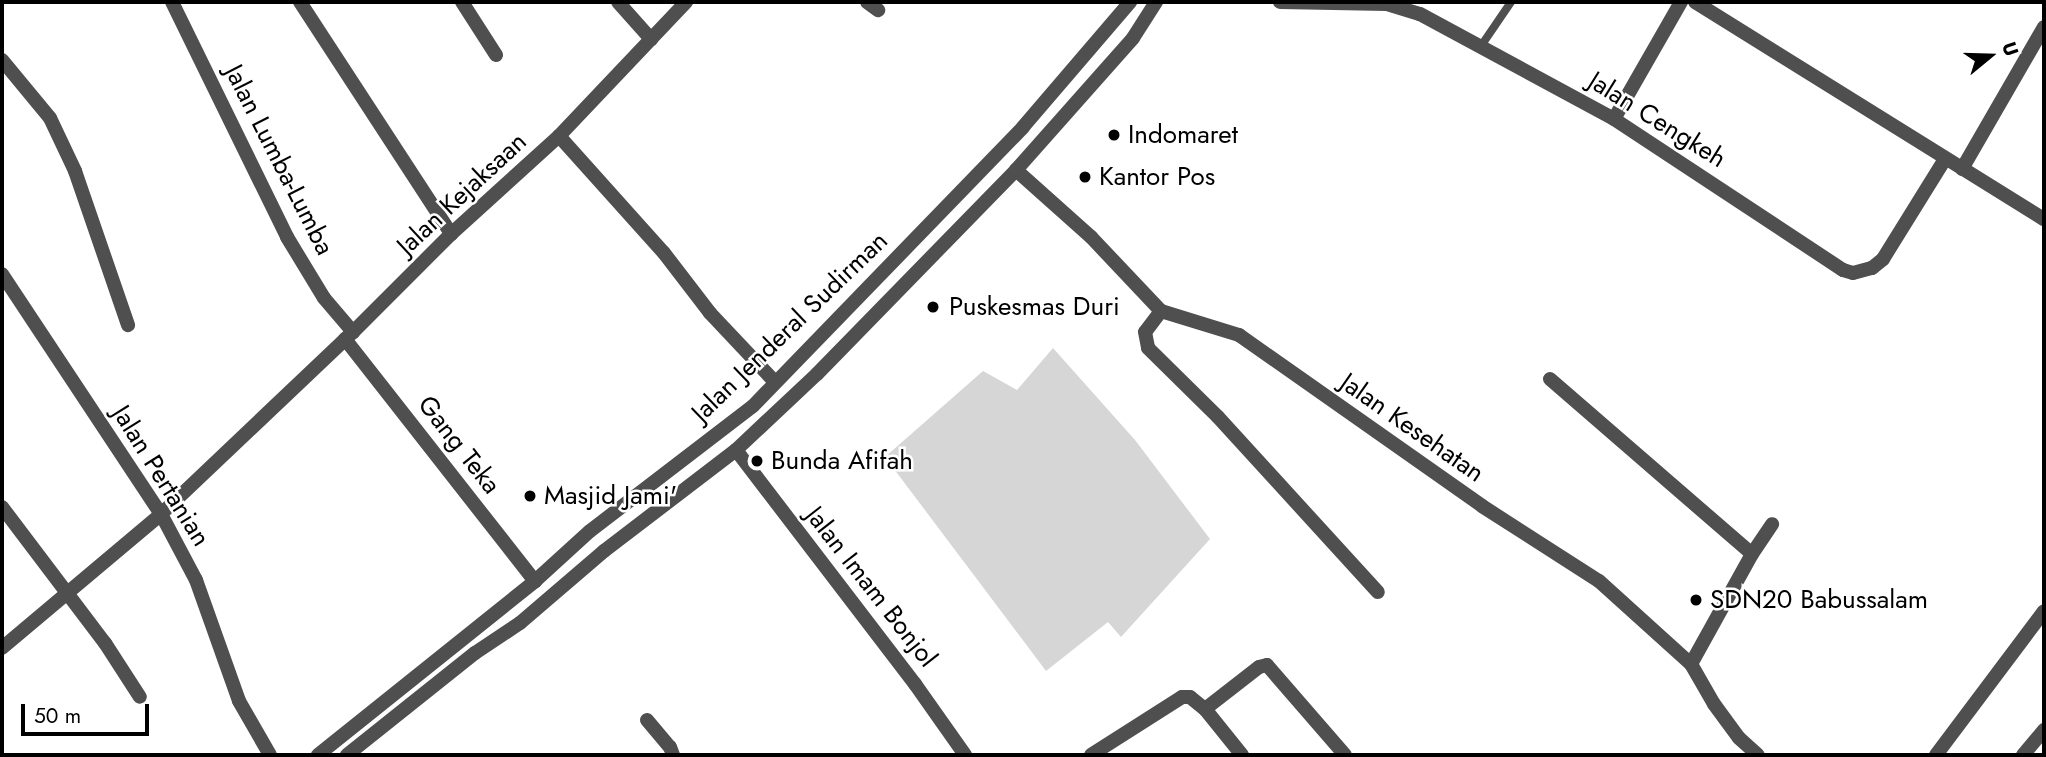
<!DOCTYPE html>
<style>
body{margin:0}
#map{position:relative;width:2046px;height:757px;overflow:hidden;background:#fff;font-family:Jost,sans-serif}
div>[style]{position:absolute}
[style*='--x']{left:calc(var(--x)*1px);top:calc(var(--y)*1px);width:calc(var(--w)*1px);rotate:calc(var(--a)*1deg)}
.green>*{inset:0;background:#d6d6d6}
.service>*{height:8px;margin:-4px;padding:0 4px;transform-origin:4px;border-radius:4px;background:#4f4f4f}
.minor>*{height:14px;margin:-7px;padding:0 7px;transform-origin:7px;border-radius:7px;background:#4f4f4f}
.tertiary>*{height:14px;margin:-7px;padding:0 7px;transform-origin:7px;border-radius:7px;background:#4f4f4f}
.dots>*{width:19px;height:19px;translate:-50% -50%;box-sizing:border-box;border:4px solid #fff;border-radius:50%}
span{translate:-50% -50%;white-space:nowrap;text-align:center;line-height:1.15;-webkit-text-stroke:5px #fff;paint-order:stroke}
.street-label{font-size:26px;color:#000}
.poi-label{font-size:26px;color:#000}
.left{translate:0 -50%;text-align:left}
.frame{position:absolute;inset:0;border:4px solid #000;pointer-events:none}
.north{position:absolute;left:1955px;top:21px;width:70px;height:70px;-webkit-text-stroke:5px #fff;paint-order:stroke;rotate:71deg;font-size:19px;font-weight:700;line-height:28px;text-align:center;color:#000}
.north::after{content:'';display:block;margin:auto;width:24px;height:32px;background:#000;clip-path:polygon(50% 0,100% 100%,50% 72%,0 100%)}
.scale{position:absolute;left:21px;top:704px;width:128px;height:32px;box-sizing:border-box;border:4px solid #000;border-top:0;padding-left:9px;font-size:21px;line-height:24px;white-space:nowrap;color:#000;-webkit-text-stroke:5px #fff;paint-order:stroke}
</style>
<div id="map">
<div class="green">
<div style="clip-path:polygon(1053px 348px,1135px 440px,1210px 539px,1121px 637px,1108px 622px,1046px 671px,885px 457px,983px 371px,1017px 390px)"></div>
</div>
<div class="service">
<div style="--x:1481;--y:46;--w:53;--a:-55.7"></div>
</div>
<div class="minor">
<div style="--x:172;--y:2;--w:262;--a:63.9"></div>
<div style="--x:287;--y:237;--w:71;--a:58.8"></div>
<div style="--x:324;--y:298;--w:45;--a:49.5"></div>
<div style="--x:300;--y:2;--w:277;--a:56.9"></div>
<div style="--x:462;--y:2;--w:63;--a:57.3"></div>
<div style="--x:618;--y:2;--w:50;--a:48.3"></div>
<div style="--x:867;--y:2;--w:14;--a:36"></div>
<div style="--x:1280;--y:2;--w:107;--a:1.1"></div>
<div style="--x:1387;--y:4;--w:34;--a:17"></div>
<div style="--x:1420;--y:14;--w:221;--a:28.4"></div>
<div style="--x:1614;--y:119;--w:274;--a:33.4"></div>
<div style="--x:1843;--y:270;--w:10;--a:17"></div>
<div style="--x:1853;--y:273;--w:20;--a:-15"></div>
<div style="--x:1872;--y:268;--w:14;--a:-39"></div>
<div style="--x:1883;--y:259;--w:118;--a:-58.2"></div>
<div style="--x:1695;--y:2;--w:411;--a:31.9"></div>
<div style="--x:2;--y:60;--w:75;--a:50.4"></div>
<div style="--x:50;--y:118;--w:59;--a:64.7"></div>
<div style="--x:75;--y:171;--w:163;--a:71"></div>
<div style="--x:1614;--y:119;--w:135;--a:-60.2"></div>
<div style="--x:559;--y:136;--w:185;--a:-46.5"></div>
<div style="--x:1962;--y:169;--w:164;--a:-60"></div>
<div style="--x:1016;--y:170;--w:101;--a:41.8"></div>
<div style="--x:1091;--y:237;--w:102;--a:46.6"></div>
<div style="--x:1161;--y:311;--w:82;--a:17.1"></div>
<div style="--x:1239;--y:335;--w:297;--a:35.1"></div>
<div style="--x:1482;--y:506;--w:139;--a:32.7"></div>
<div style="--x:1599;--y:581;--w:124;--a:42.1"></div>
<div style="--x:1691;--y:664;--w:46;--a:60.1"></div>
<div style="--x:1714;--y:704;--w:42;--a:53.7"></div>
<div style="--x:1739;--y:738;--w:25;--a:42"></div>
<div style="--x:2;--y:274;--w:288;--a:56.5"></div>
<div style="--x:161;--y:514;--w:75;--a:62.1"></div>
<div style="--x:196;--y:580;--w:128;--a:70.4"></div>
<div style="--x:239;--y:701;--w:62;--a:60.1"></div>
<div style="--x:1161;--y:311;--w:26;--a:127"></div>
<div style="--x:1145;--y:332;--w:16;--a:79"></div>
<div style="--x:1148;--y:348;--w:98;--a:44.6"></div>
<div style="--x:1218;--y:417;--w:237;--a:47.6"></div>
<div style="--x:345;--y:339;--w:308;--a:51.9"></div>
<div style="--x:1550;--y:379;--w:267;--a:40.9"></div>
<div style="--x:736;--y:450;--w:295;--a:52.6"></div>
<div style="--x:915;--y:684;--w:87;--a:54.8"></div>
<div style="--x:2;--y:507;--w:171;--a:52.9"></div>
<div style="--x:105;--y:643;--w:64;--a:57.1"></div>
<div style="--x:2;--y:648;--w:208;--a:-40.1"></div>
<div style="--x:161;--y:514;--w:265;--a:-43.5"></div>
<div style="--x:353;--y:332;--w:139;--a:-45"></div>
<div style="--x:451;--y:234;--w:146;--a:-42.2"></div>
<div style="--x:559;--y:136;--w:157;--a:48.1"></div>
<div style="--x:664;--y:253;--w:76;--a:52.5"></div>
<div style="--x:710;--y:313;--w:95;--a:46.7"></div>
<div style="--x:1691;--y:664;--w:126;--a:-61"></div>
<div style="--x:1752;--y:554;--w:36;--a:-56"></div>
<div style="--x:1205;--y:709;--w:68;--a:-37.9"></div>
<div style="--x:1259;--y:667;--w:8;--a:-14"></div>
<div style="--x:1267;--y:665;--w:119;--a:49.1"></div>
<div style="--x:647;--y:720;--w:35;--a:50"></div>
<div style="--x:670;--y:747;--w:9;--a:69"></div>
<div style="--x:1091;--y:755;--w:108;--a:-32.5"></div>
<div style="--x:1182;--y:697;--w:8;--a:0"></div>
<div style="--x:1190;--y:697;--w:19;--a:39"></div>
<div style="--x:1205;--y:709;--w:59;--a:51.2"></div>
<div style="--x:1936;--y:755;--w:180;--a:-53.1"></div>
<div style="--x:2023;--y:755;--w:33;--a:-50"></div>
</div>
<div class="tertiary">
<div style="--x:318;--y:755;--w:278;--a:-38.7"></div>
<div style="--x:535;--y:581;--w:74;--a:-42.3"></div>
<div style="--x:590;--y:531;--w:205;--a:-37.5"></div>
<div style="--x:753;--y:406;--w:388;--a:-45.9"></div>
<div style="--x:1023;--y:127;--w:165;--a:-49.4"></div>
<div style="--x:347;--y:755;--w:164;--a:-38.6"></div>
<div style="--x:475;--y:653;--w:54;--a:-33.7"></div>
<div style="--x:520;--y:623;--w:111;--a:-40.6"></div>
<div style="--x:604;--y:551;--w:166;--a:-37.4"></div>
<div style="--x:736;--y:450;--w:111;--a:-43.2"></div>
<div style="--x:817;--y:374;--w:285;--a:-45.7"></div>
<div style="--x:1016;--y:170;--w:176;--a:-48.4"></div>
<div style="--x:1133;--y:38;--w:43;--a:-57.4"></div>
</div>
<div class="dots">
<div style="left:1114px;top:135px;background:#000"></div>
<div style="left:1085px;top:177px;background:#000"></div>
<div style="left:933px;top:307px;background:#000"></div>
<div style="left:757px;top:461px;background:#000"></div>
<div style="left:530px;top:496px;background:#000"></div>
<div style="left:1696px;top:600px;background:#000"></div>
</div>
<div class="street-label">
<span style="left:1657px;top:120px;rotate:32deg">Jalan Cengkeh</span>
<span style="left:279px;top:160px;rotate:63deg">Jalan Lumba-Lumba</span>
<span style="left:462px;top:194px;rotate:-43deg">Jalan Kejaksaan</span>
<span style="left:790px;top:327px;rotate:-44deg">Jalan Jenderal Sudirman</span>
<span style="left:1412px;top:428px;rotate:35deg">Jalan Kesehatan</span>
<span style="left:459px;top:445px;rotate:52deg">Gang Teka</span>
<span style="left:161px;top:476px;rotate:58deg">Jalan Pertanian</span>
<span style="left:871px;top:587px;rotate:52deg">Jalan Imam Bonjol</span>
</div>
<div class="poi-label">
<span class="left" style="left:1128px;top:135px">Indomaret</span>
<span class="left" style="left:1099px;top:177px">Kantor Pos</span>
<span class="left" style="left:949px;top:307px">Puskesmas Duri</span>
<span class="left" style="left:771px;top:461px">Bunda Afifah</span>
<span class="left" style="left:544px;top:496px">Masjid Jami'</span>
<span class="left" style="left:1710px;top:600px">SDN20 Babussalam</span>
</div>
<div class="frame"></div>
<div class="north">U</div>
<div class="scale">50 m</div>
</div>
